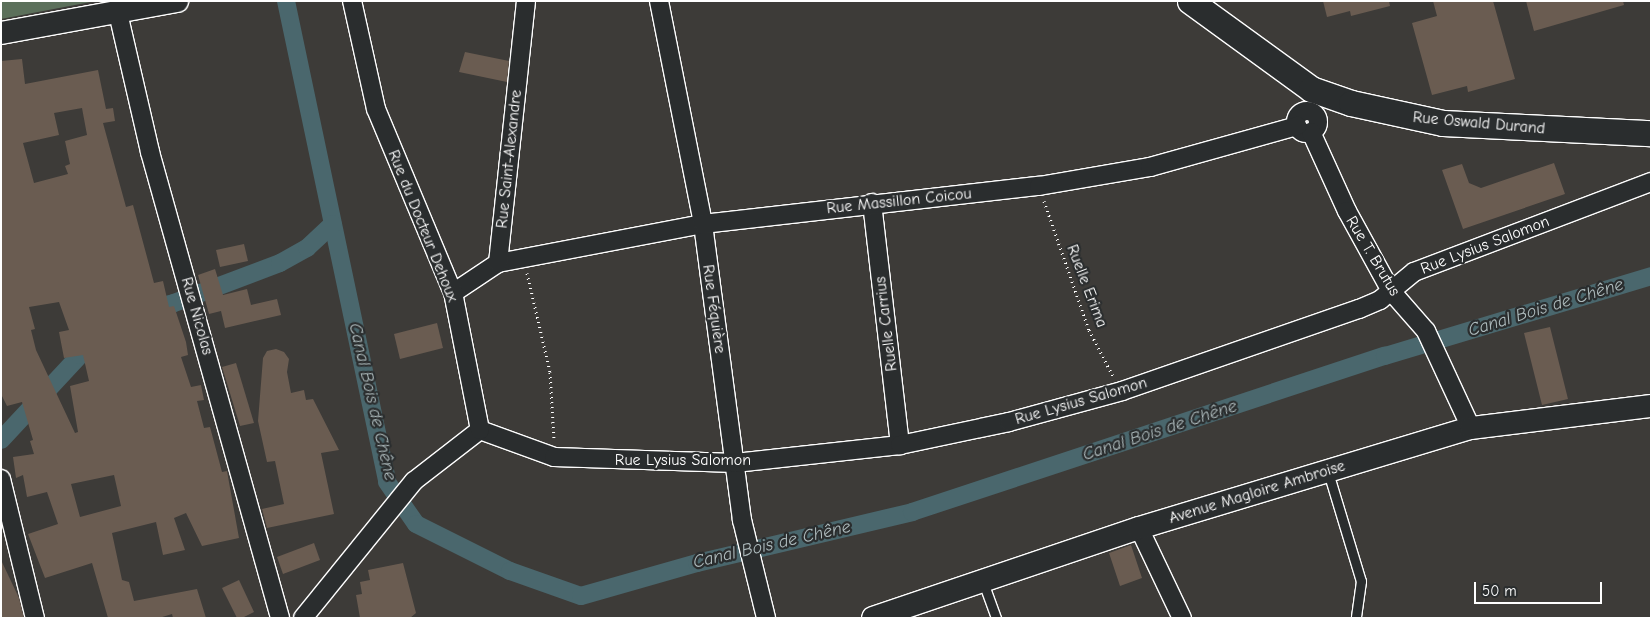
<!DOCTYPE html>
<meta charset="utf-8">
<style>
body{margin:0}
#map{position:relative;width:1652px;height:619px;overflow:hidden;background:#3d3b38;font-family:"Comic Neue",sans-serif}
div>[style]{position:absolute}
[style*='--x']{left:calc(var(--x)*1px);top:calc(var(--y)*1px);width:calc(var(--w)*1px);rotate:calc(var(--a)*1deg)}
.green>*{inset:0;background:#5c705b}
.canal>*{height:18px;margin:-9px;padding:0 9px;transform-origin:9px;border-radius:9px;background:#4a676d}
.building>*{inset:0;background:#6a5c51}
.path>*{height:3px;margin-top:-1.5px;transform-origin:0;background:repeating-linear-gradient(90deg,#fff 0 1px,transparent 0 5px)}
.roads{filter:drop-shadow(1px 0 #fff) drop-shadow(-1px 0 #fff) drop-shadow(0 1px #fff) drop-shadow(0 -1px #fff)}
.service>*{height:9px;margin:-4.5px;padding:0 4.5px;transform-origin:4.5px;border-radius:4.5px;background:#2a2d2e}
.minor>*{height:18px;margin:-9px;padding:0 9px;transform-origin:9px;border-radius:9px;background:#2a2d2e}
.minor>.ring{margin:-9px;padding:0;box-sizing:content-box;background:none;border:18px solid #2a2d2e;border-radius:50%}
.tertiary>*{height:22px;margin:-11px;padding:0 11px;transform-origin:11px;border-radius:11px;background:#2a2d2e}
.secondary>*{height:25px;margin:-12.5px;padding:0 12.5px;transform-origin:12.5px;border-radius:12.5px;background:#2a2d2e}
span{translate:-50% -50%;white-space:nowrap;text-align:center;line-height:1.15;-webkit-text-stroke:4.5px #2a2d2e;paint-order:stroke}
.street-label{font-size:16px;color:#fff}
.water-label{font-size:18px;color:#aebbbd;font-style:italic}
.frame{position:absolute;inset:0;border:2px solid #fff;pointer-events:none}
.scale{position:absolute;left:1474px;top:582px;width:128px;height:22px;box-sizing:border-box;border:2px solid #fff;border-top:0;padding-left:6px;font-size:15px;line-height:18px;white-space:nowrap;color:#fff;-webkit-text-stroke:4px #2a2d2e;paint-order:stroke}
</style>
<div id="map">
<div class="green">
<div style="clip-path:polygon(1px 1px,96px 1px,1px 19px)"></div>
</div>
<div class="canal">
<div style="--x:286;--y:1;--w:491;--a:78.1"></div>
<div style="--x:387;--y:482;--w:51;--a:55.4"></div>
<div style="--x:416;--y:524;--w:105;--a:26.6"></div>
<div style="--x:510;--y:571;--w:75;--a:19.4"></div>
<div style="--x:581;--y:596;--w:121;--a:-15.9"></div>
<div style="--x:697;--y:563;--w:221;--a:-13.3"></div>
<div style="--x:912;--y:512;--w:498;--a:-18.3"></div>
<div style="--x:1385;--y:356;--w:278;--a:-16.7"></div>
<div style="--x:146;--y:310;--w:29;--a:-14"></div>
<div style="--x:174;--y:303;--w:113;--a:-20.7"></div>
<div style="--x:280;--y:263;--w:31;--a:-29"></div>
<div style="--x:307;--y:248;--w:35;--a:-43"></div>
<div style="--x:1;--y:440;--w:116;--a:-47.1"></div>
<div style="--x:80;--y:355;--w:24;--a:-62"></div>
</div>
<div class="building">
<div style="clip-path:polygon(1323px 1px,1389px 1px,1390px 6px,1351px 16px,1350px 11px,1327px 17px)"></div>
<div style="clip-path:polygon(1433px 1px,1493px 1px,1515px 79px,1468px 92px,1467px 86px,1432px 95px,1412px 23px,1437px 16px)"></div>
<div style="clip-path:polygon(1526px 1px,1623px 1px,1624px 5px,1534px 31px)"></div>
<div style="clip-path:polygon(465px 52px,509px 61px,507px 82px,459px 72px)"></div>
<div style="clip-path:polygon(evenodd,22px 59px,25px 84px,98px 70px,106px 109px,113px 108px,115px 121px,103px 123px,126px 207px,133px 205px,154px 283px,163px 281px,169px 307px,174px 306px,186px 342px,188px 355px,181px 357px,191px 387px,201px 385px,204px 400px,197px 401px,204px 428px,210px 427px,222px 472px,227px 471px,239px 538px,202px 546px,186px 513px,174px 518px,185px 550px,163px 555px,156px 522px,112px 533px,122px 580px,129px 582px,134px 601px,197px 589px,206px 618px,173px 618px,172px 614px,159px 618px,108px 618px,92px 563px,45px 578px,28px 534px,58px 524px,47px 492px,27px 497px,23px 475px,16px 478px,13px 457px,34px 454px,30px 441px,33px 440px,22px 402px,7px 406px,1px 394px,1px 61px,22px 59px,82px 108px,87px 135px,65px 141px,70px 164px,65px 166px,68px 174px,34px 183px,23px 143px,59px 135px,54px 113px,82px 108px,22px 59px,59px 302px,69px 330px,59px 332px,64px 358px,83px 355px,89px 381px,70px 386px,78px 432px,75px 433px,36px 350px,31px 330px,35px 329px,29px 307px,59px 302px,22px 59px,114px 475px,121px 506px,80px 517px,71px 484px,114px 475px)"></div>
<div style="clip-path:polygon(1554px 163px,1565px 194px,1463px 229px,1442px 170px,1462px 164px,1469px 183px,1481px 188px)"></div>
<div style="clip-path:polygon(244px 244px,248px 261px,220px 267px,216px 250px)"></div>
<div style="clip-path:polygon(215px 269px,223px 295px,247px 289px,251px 305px,277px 299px,281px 315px,225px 328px,221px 311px,209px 314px,198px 275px)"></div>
<div style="clip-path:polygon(437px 323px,443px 348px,400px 359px,394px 334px)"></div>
<div style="clip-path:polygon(1550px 327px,1568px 399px,1542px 405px,1524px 333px)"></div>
<div style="clip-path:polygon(276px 349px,284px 352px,289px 359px,287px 372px,291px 393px,304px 390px,306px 400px,313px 399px,339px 450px,321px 453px,334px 514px,267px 528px,262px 509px,284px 504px,275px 461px,267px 462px,258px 421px,263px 358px,267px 351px)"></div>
<div style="clip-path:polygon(236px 363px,254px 423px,240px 426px,222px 367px)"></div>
<div style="clip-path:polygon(314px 543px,320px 560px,283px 574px,277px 557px)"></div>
<div style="clip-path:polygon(1131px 545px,1142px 578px,1120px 586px,1109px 553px)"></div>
<div style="clip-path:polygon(1px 560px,19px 598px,24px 618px,1px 618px)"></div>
<div style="clip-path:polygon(403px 563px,416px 613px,410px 618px,360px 618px,356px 595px,362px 594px,360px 582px,370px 580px,368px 570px)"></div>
<div style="clip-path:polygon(239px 580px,254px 612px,242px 618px,237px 618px,222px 588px)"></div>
</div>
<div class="path">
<div style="--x:1044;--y:201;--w:137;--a:70.8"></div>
<div style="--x:1089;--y:330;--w:52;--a:62.4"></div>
<div style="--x:527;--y:273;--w:102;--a:76.9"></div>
<div style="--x:550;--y:372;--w:67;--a:86.6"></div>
</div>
<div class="roads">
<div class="service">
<div style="--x:1328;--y:472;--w:114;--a:73.2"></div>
<div style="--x:1361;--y:581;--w:37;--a:98"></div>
<div style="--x:983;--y:582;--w:38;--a:70"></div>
</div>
<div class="minor">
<div style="--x:659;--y:1;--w:227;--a:78.8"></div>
<div style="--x:703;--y:224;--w:299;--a:82.5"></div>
<div style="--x:742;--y:520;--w:101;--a:76.2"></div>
<div style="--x:118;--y:13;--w:143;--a:77"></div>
<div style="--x:150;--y:152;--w:484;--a:74.4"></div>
<div class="ring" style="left:1296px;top:111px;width:4px;height:4px"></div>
<div style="--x:1311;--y:132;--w:87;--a:65.5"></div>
<div style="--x:1347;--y:211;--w:91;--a:61.2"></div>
<div style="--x:1391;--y:291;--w:53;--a:48.8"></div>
<div style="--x:1426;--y:331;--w:107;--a:65.1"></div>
<div style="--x:872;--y:203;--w:244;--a:83.4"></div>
<div style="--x:498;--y:263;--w:209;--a:-10.8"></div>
<div style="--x:703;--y:224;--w:338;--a:-6.5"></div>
<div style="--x:1039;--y:186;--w:113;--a:-9.7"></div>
<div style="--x:1150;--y:167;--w:153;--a:-15.6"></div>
<div style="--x:453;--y:293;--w:54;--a:-33.7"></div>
<div style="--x:498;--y:263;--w:263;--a:-83.9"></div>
<div style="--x:480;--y:430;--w:79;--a:20"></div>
<div style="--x:554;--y:457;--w:181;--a:1.9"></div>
<div style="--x:735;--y:463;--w:166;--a:-6.2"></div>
<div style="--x:900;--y:445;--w:111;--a:-11.9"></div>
<div style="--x:1009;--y:422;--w:117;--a:-15.3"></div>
<div style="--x:1122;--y:391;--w:251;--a:-19.1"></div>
<div style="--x:1359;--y:309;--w:23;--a:-23"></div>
<div style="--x:1380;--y:300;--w:44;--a:-39.5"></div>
<div style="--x:1414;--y:272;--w:254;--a:-20.8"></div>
<div style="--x:1;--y:479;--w:143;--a:76.3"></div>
<div style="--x:1139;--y:528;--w:100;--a:64.5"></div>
<div style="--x:303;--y:618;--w:176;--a:-51"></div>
<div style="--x:414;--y:481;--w:83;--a:-37.7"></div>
<div style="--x:480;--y:430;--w:140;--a:-101.1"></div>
<div style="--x:453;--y:293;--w:199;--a:-112.7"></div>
<div style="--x:376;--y:109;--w:111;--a:-102.5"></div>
</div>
<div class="tertiary">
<div style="--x:1;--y:33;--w:179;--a:-10.3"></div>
<div style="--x:873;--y:618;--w:281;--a:-18.7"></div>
<div style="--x:1139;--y:528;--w:347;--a:-16.8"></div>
<div style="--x:1471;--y:428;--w:181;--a:-7"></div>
</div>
<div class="secondary">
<div style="--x:1190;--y:1;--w:150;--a:36"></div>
<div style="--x:1311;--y:89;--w:42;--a:19.3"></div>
<div style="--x:1351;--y:103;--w:94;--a:12.3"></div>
<div style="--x:1443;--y:123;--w:208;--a:2.8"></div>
</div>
</div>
<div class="street-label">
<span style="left:1479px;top:123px;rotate:5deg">Rue Oswald Durand</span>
<span style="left:509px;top:159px;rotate:-84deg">Rue Saint-Alexandre</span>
<span style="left:899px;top:201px;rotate:-6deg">Rue Massillon Coicou</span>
<span style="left:423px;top:226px;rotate:68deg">Rue du Docteur Dehoux</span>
<span style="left:1485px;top:245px;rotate:-21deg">Rue Lysius Salomon</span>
<span style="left:1373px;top:256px;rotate:59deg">Rue T. Brutus</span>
<span style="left:1087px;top:286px;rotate:69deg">Ruelle Erima</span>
<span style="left:714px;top:309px;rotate:82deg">Rue Féquière</span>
<span style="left:197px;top:316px;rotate:74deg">Rue Nicolas</span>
<span style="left:886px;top:324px;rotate:-97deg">Ruelle Carrius</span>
<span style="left:1081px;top:401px;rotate:-16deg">Rue Lysius Salomon</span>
<span style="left:683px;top:460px">Rue Lysius Salomon</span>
<span style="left:1257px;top:492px;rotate:-17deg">Avenue Magloire Ambroise</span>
</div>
<div class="water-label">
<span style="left:1546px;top:308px;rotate:-17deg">Canal Bois de Chêne</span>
<span style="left:372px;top:402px;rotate:77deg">Canal Bois de Chêne</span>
<span style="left:1160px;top:431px;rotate:-18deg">Canal Bois de Chêne</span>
<span style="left:772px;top:545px;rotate:-13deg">Canal Bois de Chêne</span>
</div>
<div class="frame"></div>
<div class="scale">50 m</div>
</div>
